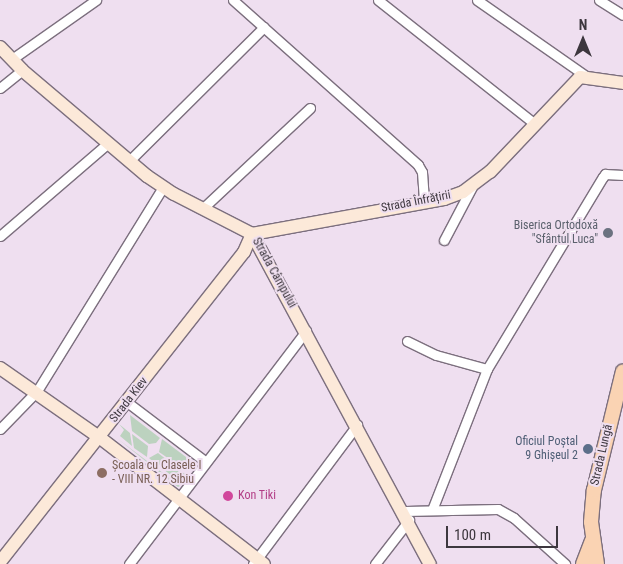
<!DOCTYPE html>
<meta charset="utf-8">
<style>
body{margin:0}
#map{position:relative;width:623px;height:564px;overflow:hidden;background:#efdff0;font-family:"Roboto Condensed",sans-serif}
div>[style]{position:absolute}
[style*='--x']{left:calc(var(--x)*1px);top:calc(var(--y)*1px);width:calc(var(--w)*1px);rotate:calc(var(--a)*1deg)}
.green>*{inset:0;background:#bcd2bf}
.roads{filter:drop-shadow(1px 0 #7c6f7e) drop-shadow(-1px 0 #7c6f7e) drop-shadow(0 1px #7c6f7e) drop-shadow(0 -1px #7c6f7e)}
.street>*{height:9px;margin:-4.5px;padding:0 4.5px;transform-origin:4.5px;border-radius:4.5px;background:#fff}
.secondary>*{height:12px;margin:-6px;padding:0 6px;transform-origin:6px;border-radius:6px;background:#fce9d9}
.primary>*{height:14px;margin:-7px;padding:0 7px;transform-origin:7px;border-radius:7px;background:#fad3b3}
.dots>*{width:14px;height:14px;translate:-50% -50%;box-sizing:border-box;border:2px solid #efdff0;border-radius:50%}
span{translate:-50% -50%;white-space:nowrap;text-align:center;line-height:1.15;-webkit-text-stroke:4px #efdff0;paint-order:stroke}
.street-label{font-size:12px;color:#3d373e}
.worship-label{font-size:12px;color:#5b616d}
.right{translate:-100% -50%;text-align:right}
.service-label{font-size:12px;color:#4e5e75}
.education-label{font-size:12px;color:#785e54}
.left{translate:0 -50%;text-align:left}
.hotel-label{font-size:12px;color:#b23c85}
.north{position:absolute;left:558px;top:15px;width:50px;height:50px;-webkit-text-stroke:4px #efdff0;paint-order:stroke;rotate:0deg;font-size:14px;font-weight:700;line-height:20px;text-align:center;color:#3d373e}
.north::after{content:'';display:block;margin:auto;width:18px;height:22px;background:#3d373e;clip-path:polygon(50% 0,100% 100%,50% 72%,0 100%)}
.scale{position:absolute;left:446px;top:526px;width:112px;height:22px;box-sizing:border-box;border:2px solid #3d373e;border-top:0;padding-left:6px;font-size:15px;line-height:18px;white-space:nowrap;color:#3d373e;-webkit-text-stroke:4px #efdff0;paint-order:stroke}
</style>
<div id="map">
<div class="green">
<div style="clip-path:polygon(130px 415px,160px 438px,156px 443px,149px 444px,132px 431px)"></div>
<div style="clip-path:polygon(119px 424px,130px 433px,132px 446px,120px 436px,124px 430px)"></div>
<div style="clip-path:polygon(132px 434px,148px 446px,147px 457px,134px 448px)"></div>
<div style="clip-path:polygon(118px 439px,180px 486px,178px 487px)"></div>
<div style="clip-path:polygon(162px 439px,190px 460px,192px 462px,175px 463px,159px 452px)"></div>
<div style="clip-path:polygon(158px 453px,171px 463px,157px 465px,149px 458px)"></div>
<div style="clip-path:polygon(174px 466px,185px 474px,179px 481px,160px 467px)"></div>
</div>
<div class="roads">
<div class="street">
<div style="--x:233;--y:0;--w:248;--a:41.7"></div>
<div style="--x:418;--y:165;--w:8;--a:60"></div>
<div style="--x:422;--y:172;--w:31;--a:86"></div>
<div style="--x:378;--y:0;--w:200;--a:38.3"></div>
<div style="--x:477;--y:0;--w:133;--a:34.9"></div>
<div style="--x:599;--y:0;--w:28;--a:32"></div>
<div style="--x:12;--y:59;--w:103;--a:-35.1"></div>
<div style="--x:0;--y:88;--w:28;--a:-39"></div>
<div style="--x:129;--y:161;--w:190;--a:-44.8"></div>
<div style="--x:202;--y:209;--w:148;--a:-43.1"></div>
<div style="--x:0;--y:236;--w:143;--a:-40.7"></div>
<div style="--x:444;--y:240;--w:60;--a:-62.2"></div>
<div style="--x:407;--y:341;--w:32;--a:26"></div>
<div style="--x:436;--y:355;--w:53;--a:15.4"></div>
<div style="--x:127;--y:402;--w:99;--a:37.2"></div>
<div style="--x:0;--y:429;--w:53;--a:-45.8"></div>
<div style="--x:37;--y:391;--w:240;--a:-58.3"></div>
<div style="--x:432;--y:510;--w:151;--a:-68.7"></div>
<div style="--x:487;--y:369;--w:224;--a:-58.9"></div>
<div style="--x:603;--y:177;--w:4;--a:-56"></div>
<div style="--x:605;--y:174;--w:18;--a:3"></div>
<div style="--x:405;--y:511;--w:93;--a:-1.2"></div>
<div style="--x:498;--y:509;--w:18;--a:29"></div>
<div style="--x:514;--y:518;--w:69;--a:42"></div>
<div style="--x:129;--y:564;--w:293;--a:-52.8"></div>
<div style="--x:253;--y:564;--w:174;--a:-53.2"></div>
<div style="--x:375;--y:564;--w:56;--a:-52.3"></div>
</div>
<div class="secondary">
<div style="--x:0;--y:47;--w:32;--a:46"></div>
<div style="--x:22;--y:70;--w:164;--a:40.3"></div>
<div style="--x:147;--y:176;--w:32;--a:34"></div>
<div style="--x:174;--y:194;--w:88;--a:27.1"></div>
<div style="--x:252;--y:234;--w:375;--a:61.7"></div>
<div style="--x:0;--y:368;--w:121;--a:34.9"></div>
<div style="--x:99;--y:437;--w:208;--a:37.6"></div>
<div style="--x:0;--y:562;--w:395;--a:-51.8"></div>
<div style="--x:244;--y:252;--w:20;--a:-66"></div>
<div style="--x:252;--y:234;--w:195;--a:-10.3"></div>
<div style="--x:444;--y:199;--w:20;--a:-20"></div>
<div style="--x:463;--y:192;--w:34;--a:-37"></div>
<div style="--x:490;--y:172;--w:131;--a:-46.5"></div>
<div style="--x:580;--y:77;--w:43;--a:7.9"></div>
</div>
<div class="primary">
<div style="--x:583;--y:564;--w:25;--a:-69"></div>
<div style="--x:597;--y:564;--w:42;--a:-98.1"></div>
<div style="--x:591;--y:522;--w:32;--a:-85"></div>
<div style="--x:594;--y:490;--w:122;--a:-76.3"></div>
</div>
</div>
<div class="dots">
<div style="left:608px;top:233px;background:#6b7280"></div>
<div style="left:588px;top:449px;background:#5c6f8a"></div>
<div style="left:102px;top:473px;background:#8d6e63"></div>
<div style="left:228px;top:496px;background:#d1479c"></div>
</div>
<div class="street-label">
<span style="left:416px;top:202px;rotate:-11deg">Strada Înfrățirii</span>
<span style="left:274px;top:273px;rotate:61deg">Strada Câmpului</span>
<span style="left:129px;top:400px;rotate:-52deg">Strada Kiev</span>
<span style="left:602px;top:455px;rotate:-77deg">Strada Lungă</span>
</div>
<div class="worship-label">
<span class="right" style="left:598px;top:233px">Biserica Ortodoxă<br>"Sfântul Luca"</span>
</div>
<div class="service-label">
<span class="right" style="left:578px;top:449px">Oficiul Poștal<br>9 Ghișeul 2</span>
</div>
<div class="education-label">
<span class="left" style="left:112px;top:473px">Școala cu Clasele I<br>- VIII NR. 12 Sibiu</span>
</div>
<div class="hotel-label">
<span class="left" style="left:238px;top:496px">Kon Tiki</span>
</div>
<div class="north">N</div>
<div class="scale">100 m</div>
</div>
